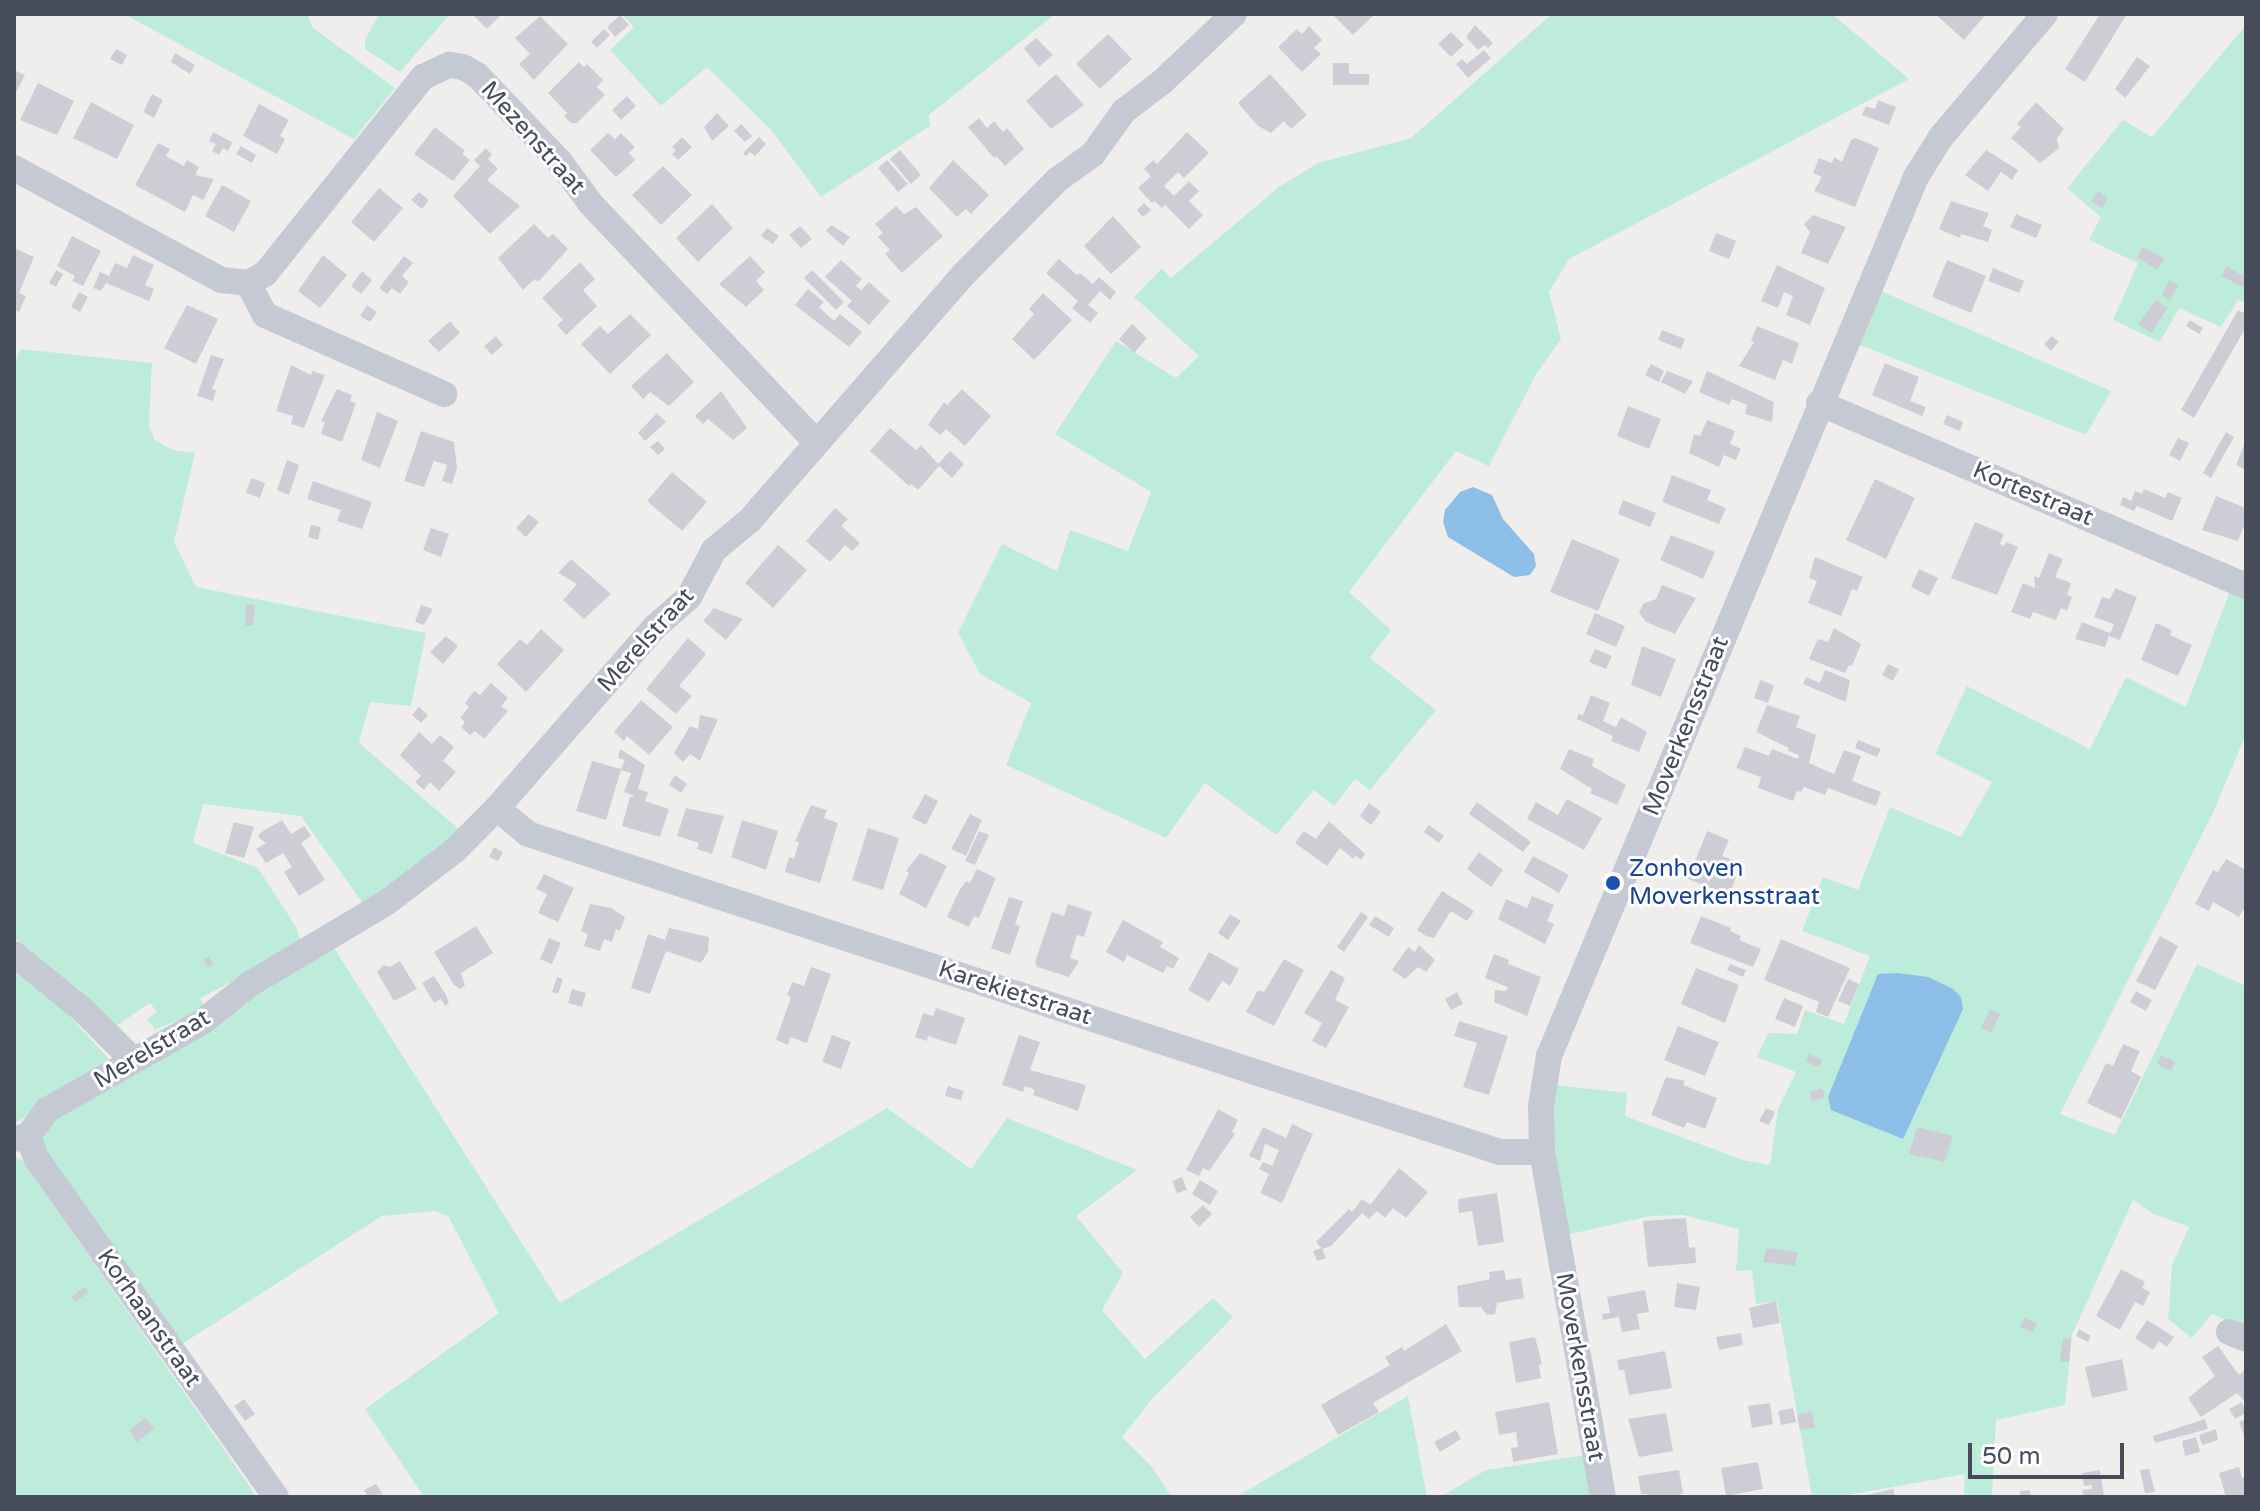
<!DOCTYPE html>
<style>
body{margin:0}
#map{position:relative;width:2260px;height:1511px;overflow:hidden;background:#f0eeed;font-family:"Varela Round",sans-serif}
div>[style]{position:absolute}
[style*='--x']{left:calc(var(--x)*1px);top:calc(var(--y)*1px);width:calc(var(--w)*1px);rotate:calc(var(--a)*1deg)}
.green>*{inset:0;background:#bdecdb}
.water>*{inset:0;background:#8cbee8}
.building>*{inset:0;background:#cdced5}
.minor>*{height:26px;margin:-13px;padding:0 13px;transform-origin:13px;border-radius:13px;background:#c4c9d4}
.dots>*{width:22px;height:22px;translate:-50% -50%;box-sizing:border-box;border:4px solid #fff;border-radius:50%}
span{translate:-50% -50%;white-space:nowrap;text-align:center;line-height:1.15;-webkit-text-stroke:6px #fff;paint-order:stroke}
.street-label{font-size:24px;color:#464c5a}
.transit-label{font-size:24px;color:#164399}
.left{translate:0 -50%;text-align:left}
.frame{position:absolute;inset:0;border:16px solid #464c5a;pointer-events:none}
.scale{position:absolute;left:1968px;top:1443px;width:156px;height:36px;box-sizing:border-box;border:4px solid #464c5a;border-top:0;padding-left:10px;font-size:24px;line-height:28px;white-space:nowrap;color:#464c5a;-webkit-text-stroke:6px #fff;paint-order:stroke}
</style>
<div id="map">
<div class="green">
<div style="clip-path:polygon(124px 14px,308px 14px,312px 27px,395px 88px,354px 139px)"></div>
<div style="clip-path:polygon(379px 14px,450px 14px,400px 72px,365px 49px,365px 40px)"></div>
<div style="clip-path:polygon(622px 14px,1055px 14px,929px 115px,930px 126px,821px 197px,772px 131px,707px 67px,661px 106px,610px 50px,634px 27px)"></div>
<div style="clip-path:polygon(1552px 14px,1832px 14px,1909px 79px,1569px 259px,1549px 292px,1561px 339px,1536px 374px,1489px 466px,1456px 451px,1349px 592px,1391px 630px,1370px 658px,1436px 710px,1370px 790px,1355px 779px,1334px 806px,1314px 790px,1276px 835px,1205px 783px,1166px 838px,1006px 765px,1031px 703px,980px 674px,958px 633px,1002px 544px,1057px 571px,1070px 530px,1128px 551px,1151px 492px,1055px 434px,1116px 341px,1176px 378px,1199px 356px,1134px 297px,1162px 268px,1171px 278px,1279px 187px,1318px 163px,1411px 138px)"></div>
<div style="clip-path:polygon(2246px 25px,2246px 303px,2238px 300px,2221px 327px,2179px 308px,2160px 342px,2113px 320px,2138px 263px,2089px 240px,2101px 217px,2067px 188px,2123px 120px,2152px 137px)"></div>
<div style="clip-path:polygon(1881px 291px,2111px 391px,2086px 435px,1858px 344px)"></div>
<div style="clip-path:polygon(20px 349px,152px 363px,149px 426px,155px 440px,172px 450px,195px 453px,174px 542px,196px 587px,426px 633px,411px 706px,370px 702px,359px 743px,461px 831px,364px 905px,301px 816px,203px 804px,193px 843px,258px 868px,296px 927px,303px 946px,200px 998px,206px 1008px,155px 1030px,147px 1019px,157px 1012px,150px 1003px,116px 1026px,14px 937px,14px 367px)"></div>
<div style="clip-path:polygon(2231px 588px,2246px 594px,2246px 734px,2213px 813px,2060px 1114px,2115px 1135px,2197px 964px,2246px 986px,2246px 1329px,2212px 1314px,2192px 1338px,2168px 1319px,2172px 1265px,2189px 1227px,2154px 1214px,2133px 1200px,2072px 1335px,2065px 1405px,1996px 1420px,1992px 1497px,1964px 1497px,1965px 1474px,1837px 1497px,1812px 1497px,1777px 1301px,1756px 1304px,1752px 1270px,1736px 1271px,1739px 1229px,1683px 1215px,1650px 1216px,1566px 1235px,1551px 1123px,1556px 1085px,1627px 1093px,1625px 1116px,1743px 1160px,1770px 1165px,1778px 1109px,1796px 1072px,1757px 1057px,1768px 1033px,1797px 1034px,1805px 1010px,1844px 1024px,1870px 956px,1802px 931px,1823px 877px,1858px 890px,1890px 807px,1961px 837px,1992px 782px,1935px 754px,1967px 686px,2090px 749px,2126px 677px,2186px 707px)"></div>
<div style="clip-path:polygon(334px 948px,560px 1303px,887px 1108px,971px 1169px,1007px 1118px,1137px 1170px,1076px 1216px,1123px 1273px,1102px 1310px,1145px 1359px,1213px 1298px,1233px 1317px,1152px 1399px,1122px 1437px,1152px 1467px,1172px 1497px,424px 1497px,365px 1409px,499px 1313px,448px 1216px,435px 1211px,382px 1216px,182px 1344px,45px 1153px,41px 1137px,50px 1123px)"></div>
<div style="clip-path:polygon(14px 962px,31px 974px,109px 1059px,14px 1124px)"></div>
<div style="clip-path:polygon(14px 1157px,22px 1160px,257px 1497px,14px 1497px)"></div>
<div style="clip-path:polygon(1408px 1396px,1427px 1497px,1236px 1497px)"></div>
<div style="clip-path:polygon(1585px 1455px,1590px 1497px,1440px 1497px,1486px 1470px)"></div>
</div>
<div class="water">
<div style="clip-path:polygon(1473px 487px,1492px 495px,1503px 519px,1534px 554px,1536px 566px,1530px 575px,1514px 577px,1448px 537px,1443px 522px,1445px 510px,1460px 492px)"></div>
<div style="clip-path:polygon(1897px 973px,1928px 977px,1953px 989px,1961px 997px,1963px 1009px,1903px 1139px,1831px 1110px,1828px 1097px,1878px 974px)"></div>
</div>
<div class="building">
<div style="clip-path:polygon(472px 14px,502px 14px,487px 29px)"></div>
<div style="clip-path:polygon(1332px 14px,1375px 14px,1353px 35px)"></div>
<div style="clip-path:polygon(1935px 14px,1986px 14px,1964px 40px)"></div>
<div style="clip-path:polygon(2100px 14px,2127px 14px,2085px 82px,2065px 69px)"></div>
<div style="clip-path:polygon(620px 15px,629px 25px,615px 37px,607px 27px)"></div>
<div style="clip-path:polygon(540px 16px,568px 44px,534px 80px,519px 64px,530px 54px,515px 38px)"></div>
<div style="clip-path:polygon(1475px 25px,1493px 43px,1488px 48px,1485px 45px,1478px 50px,1466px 37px)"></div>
<div style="clip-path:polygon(1309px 26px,1322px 40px,1314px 48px,1321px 54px,1302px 72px,1278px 47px,1297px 29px,1302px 34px)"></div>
<div style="clip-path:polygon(604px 29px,610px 35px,597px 48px,591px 42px)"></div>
<div style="clip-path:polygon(1451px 32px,1464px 45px,1451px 57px,1438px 44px)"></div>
<div style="clip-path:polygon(1108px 34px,1132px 59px,1100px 89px,1076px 64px)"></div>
<div style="clip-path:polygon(1036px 38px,1053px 55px,1039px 67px,1024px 48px)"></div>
<div style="clip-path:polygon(116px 49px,127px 55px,122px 65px,110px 59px)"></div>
<div style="clip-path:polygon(1484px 50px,1491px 58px,1468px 78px,1456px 64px,1462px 59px,1467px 64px)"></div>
<div style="clip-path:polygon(175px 53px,195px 65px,190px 74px,171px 62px)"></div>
<div style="clip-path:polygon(2137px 57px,2150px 66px,2125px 98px,2115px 89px)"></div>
<div style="clip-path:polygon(579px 62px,584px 67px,587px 64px,603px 80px,597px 87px,605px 95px,577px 123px,571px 123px,564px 116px,567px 113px,548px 93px)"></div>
<div style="clip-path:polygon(1333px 63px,1349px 63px,1349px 74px,1369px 74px,1369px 85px,1333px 85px)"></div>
<div style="clip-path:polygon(14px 70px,25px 75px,14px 96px)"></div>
<div style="clip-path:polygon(1056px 74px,1084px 105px,1051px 129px,1026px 101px)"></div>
<div style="clip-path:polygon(1270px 74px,1307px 115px,1291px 129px,1284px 121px,1271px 133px,1258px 126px,1238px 103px)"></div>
<div style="clip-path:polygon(38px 83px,74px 101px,57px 135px,20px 120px)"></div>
<div style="clip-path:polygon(152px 94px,163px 100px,154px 118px,143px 112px)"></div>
<div style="clip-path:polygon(627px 96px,636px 106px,621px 120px,612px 110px)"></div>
<div style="clip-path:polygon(1878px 100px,1896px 107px,1889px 125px,1862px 115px,1866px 106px,1875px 109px)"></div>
<div style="clip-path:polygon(91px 102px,134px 125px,117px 159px,73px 138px)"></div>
<div style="clip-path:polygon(2036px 102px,2064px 129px,2057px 138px,2059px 148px,2040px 163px,2011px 138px,2021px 127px,2017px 124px)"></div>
<div style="clip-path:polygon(259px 104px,289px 120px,280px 136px,285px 139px,277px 154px,243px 136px)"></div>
<div style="clip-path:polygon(717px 113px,729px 126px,712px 141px,704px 127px)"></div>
<div style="clip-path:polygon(979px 118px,987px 128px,994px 121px,1003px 132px,1007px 128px,1024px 149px,1005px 166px,996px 156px,994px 158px,968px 127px)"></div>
<div style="clip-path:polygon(741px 124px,752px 136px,745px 142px,734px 131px)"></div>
<div style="clip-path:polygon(435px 127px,465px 151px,462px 154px,470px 160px,453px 181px,414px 154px)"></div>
<div style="clip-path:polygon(213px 132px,232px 142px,228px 151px,223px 148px,219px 155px,212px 151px,216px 144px,209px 141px)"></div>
<div style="clip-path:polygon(1187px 132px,1209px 153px,1184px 178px,1178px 172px,1164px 186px,1174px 196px,1189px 181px,1199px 191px,1189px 201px,1203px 215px,1189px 229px,1165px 205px,1162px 208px,1155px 201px,1152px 203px,1138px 188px,1151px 176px,1144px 169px,1153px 160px,1157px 164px)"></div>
<div style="clip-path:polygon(608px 133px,615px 139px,621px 133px,635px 147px,629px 153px,635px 160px,616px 177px,590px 150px)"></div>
<div style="clip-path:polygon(682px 137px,692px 147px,678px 160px,672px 154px,676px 151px,672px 147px)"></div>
<div style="clip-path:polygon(759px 137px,766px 144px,755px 156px,750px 152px,746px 156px,743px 153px)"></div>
<div style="clip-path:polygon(1856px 138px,1879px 148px,1855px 207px,1814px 191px,1822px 177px,1813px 173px,1819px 158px,1832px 163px,1834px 157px,1842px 162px,1851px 140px)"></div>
<div style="clip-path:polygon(158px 143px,170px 149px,166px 156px,184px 166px,187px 160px,199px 167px,195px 175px,214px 179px,203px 200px,193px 195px,185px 212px,135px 185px)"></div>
<div style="clip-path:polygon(241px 146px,256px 155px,252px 163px,236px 154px)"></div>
<div style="clip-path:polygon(486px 148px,492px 155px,488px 159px,498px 169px,487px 180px,520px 206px,490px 234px,453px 196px,480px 166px,474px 160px)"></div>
<div style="clip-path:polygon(900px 150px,921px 175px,911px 184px,890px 159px)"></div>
<div style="clip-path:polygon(1986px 150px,2018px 170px,2012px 180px,2001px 172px,1988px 191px,1965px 175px)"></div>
<div style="clip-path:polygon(887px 160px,908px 184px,898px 192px,878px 168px)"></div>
<div style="clip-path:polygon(953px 160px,989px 195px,971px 214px,966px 209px,957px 217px,929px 188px)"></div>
<div style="clip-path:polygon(663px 166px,692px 195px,661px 225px,632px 195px)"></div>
<div style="clip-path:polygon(222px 185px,251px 201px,234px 232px,205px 216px)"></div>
<div style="clip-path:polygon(379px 188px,403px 208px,374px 242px,351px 222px)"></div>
<div style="clip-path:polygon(2098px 191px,2108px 198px,2102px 208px,2091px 201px)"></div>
<div style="clip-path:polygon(419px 192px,429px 200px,422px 209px,411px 200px)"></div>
<div style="clip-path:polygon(1951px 201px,1989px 213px,1983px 226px,1992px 230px,1988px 242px,1961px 234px,1960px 238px,1939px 229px)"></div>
<div style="clip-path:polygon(1144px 203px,1151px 210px,1143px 217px,1137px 210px)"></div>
<div style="clip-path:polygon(712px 204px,733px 228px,698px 262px,676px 238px)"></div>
<div style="clip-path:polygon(896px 206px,904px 214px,916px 207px,943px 236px,902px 273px,885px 254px,890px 250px,878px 237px,883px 233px,875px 224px)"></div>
<div style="clip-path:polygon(2016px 214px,2042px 225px,2036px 238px,2010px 227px)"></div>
<div style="clip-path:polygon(1813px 215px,1846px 227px,1828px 264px,1801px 253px,1810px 232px,1804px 224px)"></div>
<div style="clip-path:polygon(1113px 216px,1141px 247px,1111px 274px,1084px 246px)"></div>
<div style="clip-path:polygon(534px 224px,548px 238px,553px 234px,568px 249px,538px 282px,535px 279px,523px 290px,498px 258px)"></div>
<div style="clip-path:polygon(831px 225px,850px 237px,843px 246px,826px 231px)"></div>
<div style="clip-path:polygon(800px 226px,812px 239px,801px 248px,789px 235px)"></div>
<div style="clip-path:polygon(767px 228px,779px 236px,773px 244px,761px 236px)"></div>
<div style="clip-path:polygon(1716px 233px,1736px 241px,1729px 259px,1709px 251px)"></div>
<div style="clip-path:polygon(72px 236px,101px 251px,83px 286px,72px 281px,75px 276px,57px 266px)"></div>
<div style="clip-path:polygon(2142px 247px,2164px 258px,2158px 270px,2137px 258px)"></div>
<div style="clip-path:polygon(14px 248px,34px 257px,19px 293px,26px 296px,19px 312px,14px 309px)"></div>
<div style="clip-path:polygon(133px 255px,154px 265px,145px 285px,154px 289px,149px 301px,106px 283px,101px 291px,93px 288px,100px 272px,109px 276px,115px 263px,127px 268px)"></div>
<div style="clip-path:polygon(323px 255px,347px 275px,320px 308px,298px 291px)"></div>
<div style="clip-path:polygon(404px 256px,413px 263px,402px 276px,409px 282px,400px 294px,392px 288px,387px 294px,379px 288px)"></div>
<div style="clip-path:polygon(750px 256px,765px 272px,756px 281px,764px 290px,746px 307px,719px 284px)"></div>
<div style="clip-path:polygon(1059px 259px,1077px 275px,1080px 273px,1093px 284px,1099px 277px,1116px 292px,1110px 300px,1100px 291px,1088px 305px,1098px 313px,1090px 323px,1072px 308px,1078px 301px,1046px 273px)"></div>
<div style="clip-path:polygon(841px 260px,862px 279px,856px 286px,861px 290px,869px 282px,890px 301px,869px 325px,847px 306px,852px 301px,825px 277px)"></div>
<div style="clip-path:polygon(1947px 260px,1986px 276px,1971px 313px,1932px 297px)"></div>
<div style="clip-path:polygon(580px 262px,595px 279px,583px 290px,597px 306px,566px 335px,557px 325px,563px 320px,542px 298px)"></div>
<div style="clip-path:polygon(1777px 265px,1825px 288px,1810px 325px,1786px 315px,1793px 296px,1784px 292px,1778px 308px,1761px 301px)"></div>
<div style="clip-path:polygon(2227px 267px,2246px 277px,2243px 287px,2221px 276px)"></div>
<div style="clip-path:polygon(1993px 268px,2024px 281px,2019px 293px,1988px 281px)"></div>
<div style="clip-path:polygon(56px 270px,63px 274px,56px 287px,49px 283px)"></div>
<div style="clip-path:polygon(812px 270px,844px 302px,836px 310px,804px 278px)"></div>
<div style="clip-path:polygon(362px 271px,372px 280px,361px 294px,351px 286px)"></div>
<div style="clip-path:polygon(2169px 280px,2179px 285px,2170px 300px,2162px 295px)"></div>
<div style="clip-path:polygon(808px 289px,824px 302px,819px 307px,834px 321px,840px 314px,862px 332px,849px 347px,795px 305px)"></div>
<div style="clip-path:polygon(79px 292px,88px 297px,80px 312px,71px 307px)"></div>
<div style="clip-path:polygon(1043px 293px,1072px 320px,1034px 360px,1012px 339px,1034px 314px,1029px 309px)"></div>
<div style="clip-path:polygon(2156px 300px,2168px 308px,2151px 333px,2138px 324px)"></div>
<div style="clip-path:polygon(187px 305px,218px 319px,196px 364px,164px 348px)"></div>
<div style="clip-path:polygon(367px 305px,377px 312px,370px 322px,360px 316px)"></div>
<div style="clip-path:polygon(2238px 310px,2246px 314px,2246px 327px,2194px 418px,2181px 410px)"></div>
<div style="clip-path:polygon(630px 314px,651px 335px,610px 374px,581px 344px,600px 326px,608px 334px)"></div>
<div style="clip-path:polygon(2190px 320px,2203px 328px,2199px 334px,2186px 326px)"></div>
<div style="clip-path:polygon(450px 321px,460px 333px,439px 352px,428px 341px)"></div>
<div style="clip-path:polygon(1132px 324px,1147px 338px,1134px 353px,1119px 339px)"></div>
<div style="clip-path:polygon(1757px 326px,1799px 343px,1792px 364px,1783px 360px,1775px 380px,1739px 366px,1754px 342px,1751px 340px)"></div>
<div style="clip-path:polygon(1662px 330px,1685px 339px,1681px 349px,1658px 340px)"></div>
<div style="clip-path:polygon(496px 336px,503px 345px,492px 355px,484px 346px)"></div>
<div style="clip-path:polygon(2052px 336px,2059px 342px,2051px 351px,2044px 344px)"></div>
<div style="clip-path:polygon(667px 353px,694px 382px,669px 406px,650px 392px,643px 399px,631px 386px)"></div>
<div style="clip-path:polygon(211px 355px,224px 359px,212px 389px,216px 390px,213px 401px,197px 396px)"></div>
<div style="clip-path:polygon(1885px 363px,1919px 377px,1910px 401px,1926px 407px,1922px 416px,1872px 395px)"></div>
<div style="clip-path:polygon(1651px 364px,1664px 371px,1659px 382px,1645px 375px)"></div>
<div style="clip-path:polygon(291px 365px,311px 375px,312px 371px,325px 375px,304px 428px,291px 424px,293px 416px,276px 411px)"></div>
<div style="clip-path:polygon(1667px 371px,1693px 381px,1685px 394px,1661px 382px)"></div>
<div style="clip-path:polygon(1707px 371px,1774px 402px,1772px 422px,1745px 414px,1747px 405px,1732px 399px,1729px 405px,1699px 392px)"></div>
<div style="clip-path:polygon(337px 389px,352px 395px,350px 401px,356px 403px,342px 442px,321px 434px,325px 422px,321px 421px)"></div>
<div style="clip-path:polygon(962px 389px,991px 416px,965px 446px,946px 429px,940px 435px,928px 425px,944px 402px,947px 405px)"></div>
<div style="clip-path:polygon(721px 391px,747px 428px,733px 440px,708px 419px,703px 424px,695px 416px)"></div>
<div style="clip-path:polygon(1628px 406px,1661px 419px,1649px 449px,1617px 436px)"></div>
<div style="clip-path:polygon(377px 412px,398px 421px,380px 468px,361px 460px)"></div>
<div style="clip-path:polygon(657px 413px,666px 422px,645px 441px,638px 433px)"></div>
<div style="clip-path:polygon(1947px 415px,1963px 422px,1960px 431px,1943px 424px)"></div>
<div style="clip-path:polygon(1707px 420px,1735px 431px,1730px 444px,1741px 449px,1736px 460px,1724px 455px,1719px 467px,1689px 453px,1694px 434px,1700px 436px)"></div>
<div style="clip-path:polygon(890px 428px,916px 450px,921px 445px,938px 464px,950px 451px,964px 464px,952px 478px,939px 466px,918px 490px,911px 484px,909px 486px,870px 451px)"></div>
<div style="clip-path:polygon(421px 431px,454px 442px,457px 468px,452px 484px,442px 481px,447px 465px,434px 461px,424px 487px,404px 481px)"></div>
<div style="clip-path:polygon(2226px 432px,2234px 437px,2211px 478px,2203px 473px)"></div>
<div style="clip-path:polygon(2178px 438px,2189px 443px,2180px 461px,2169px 455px)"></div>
<div style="clip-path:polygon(2246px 440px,2246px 470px,2236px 465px)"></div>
<div style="clip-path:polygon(658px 441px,665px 449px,658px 455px,650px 447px)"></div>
<div style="clip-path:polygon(287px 460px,299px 465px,289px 495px,277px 490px)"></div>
<div style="clip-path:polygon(672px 472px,707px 502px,682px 531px,647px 501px)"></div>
<div style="clip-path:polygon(1672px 475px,1711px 490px,1707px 500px,1726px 508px,1719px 524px,1662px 502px)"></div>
<div style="clip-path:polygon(251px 478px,265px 483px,260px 498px,246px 493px)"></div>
<div style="clip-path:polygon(1875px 479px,1915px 498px,1886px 559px,1846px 540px)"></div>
<div style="clip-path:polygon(313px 481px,372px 502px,362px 529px,337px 521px,341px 510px,307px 499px)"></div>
<div style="clip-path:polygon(2144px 489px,2165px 498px,2168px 492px,2182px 498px,2172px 521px,2137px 506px,2134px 511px,2120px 505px,2123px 497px,2131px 501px,2135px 491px,2142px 494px)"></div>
<div style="clip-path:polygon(2216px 496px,2246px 508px,2246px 521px,2238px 541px,2202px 530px)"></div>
<div style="clip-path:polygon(1623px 500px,1656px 513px,1650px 527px,1618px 514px)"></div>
<div style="clip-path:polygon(835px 508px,848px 519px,841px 526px,860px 543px,852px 551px,845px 545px,830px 562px,806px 541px)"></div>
<div style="clip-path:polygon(529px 514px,539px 522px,526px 537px,516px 528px)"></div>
<div style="clip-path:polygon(1975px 522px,2004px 534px,2000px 544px,2004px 546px,2006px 542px,2018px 547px,1997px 595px,1951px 578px)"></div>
<div style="clip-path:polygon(311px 525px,321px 527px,318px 540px,308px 537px)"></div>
<div style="clip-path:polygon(431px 528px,449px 534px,441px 557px,423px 550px)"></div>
<div style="clip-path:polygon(1671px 535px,1715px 552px,1703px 579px,1660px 560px)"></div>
<div style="clip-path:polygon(1572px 539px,1620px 559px,1598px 611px,1550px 592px)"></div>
<div style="clip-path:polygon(778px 545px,807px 570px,773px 608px,745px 583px)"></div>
<div style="clip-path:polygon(2049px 553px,2063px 559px,2055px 577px,2071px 583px,2067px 595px,2072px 597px,2067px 611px,2061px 608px,2056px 620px,2033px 612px,2030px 619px,2011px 612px,2023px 583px,2035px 588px,2034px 576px,2039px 578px)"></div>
<div style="clip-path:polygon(1815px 557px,1863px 577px,1857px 591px,1852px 589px,1841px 616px,1808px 603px,1817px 581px,1809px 578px)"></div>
<div style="clip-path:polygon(571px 559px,611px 594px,584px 619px,563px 600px,577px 584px,558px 573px)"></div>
<div style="clip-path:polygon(1919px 569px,1938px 578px,1929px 596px,1911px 587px)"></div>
<div style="clip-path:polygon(1662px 585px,1696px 598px,1675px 634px,1646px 622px,1639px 613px,1643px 604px,1656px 599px)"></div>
<div style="clip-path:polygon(2115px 588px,2137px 597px,2120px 640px,2109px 636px,2114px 624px,2094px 617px,2102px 597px,2110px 599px)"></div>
<div style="clip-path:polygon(246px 604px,255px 605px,253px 626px,245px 625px)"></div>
<div style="clip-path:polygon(421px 605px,433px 609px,424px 625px,415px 622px)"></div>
<div style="clip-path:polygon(714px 608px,743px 619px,726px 640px,703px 621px)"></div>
<div style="clip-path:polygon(1595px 613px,1625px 626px,1616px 647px,1586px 634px)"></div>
<div style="clip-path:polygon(2082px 622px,2110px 633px,2105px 647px,2075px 639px)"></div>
<div style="clip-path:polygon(2156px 623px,2172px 630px,2170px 635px,2192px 645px,2178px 676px,2141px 660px)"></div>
<div style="clip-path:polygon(1834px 628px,1861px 644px,1852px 666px,1849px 665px,1845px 673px,1809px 659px,1818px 639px,1828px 642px)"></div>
<div style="clip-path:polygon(541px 629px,564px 650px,526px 692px,497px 664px,520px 639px,527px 645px)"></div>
<div style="clip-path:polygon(446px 636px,458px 646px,443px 664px,430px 652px)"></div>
<div style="clip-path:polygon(688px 638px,706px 654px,679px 686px,692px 696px,676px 714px,646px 689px)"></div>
<div style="clip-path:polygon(1642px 646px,1676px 659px,1661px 697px,1631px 685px)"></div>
<div style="clip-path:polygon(1595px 649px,1612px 656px,1606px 669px,1589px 662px)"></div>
<div style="clip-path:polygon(1888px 664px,1899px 669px,1893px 681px,1882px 675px)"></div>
<div style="clip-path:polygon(1825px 670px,1850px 680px,1846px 702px,1803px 684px,1806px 677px,1820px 683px)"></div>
<div style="clip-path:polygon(1760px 680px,1774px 685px,1768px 703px,1754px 698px)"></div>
<div style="clip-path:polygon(491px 683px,508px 698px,501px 706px,508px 711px,484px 739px,475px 731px,470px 735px,461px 727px,465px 722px,460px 718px,469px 707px,465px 703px,474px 691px,480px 695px)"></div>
<div style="clip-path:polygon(1591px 695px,1610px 703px,1603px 721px,1616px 727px,1621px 717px,1647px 732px,1639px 752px,1611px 741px,1613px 736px,1577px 719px,1578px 714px,1583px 715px)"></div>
<div style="clip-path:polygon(641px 700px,673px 727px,649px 755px,627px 736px,624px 741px,614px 732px)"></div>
<div style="clip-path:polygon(1767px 705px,1800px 716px,1796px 727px,1816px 735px,1809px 763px,1834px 774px,1844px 750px,1861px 756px,1852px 781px,1881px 792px,1876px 806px,1828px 788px,1825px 795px,1804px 787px,1801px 792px,1797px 791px,1793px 801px,1758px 788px,1761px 777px,1736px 768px,1745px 747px,1769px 756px,1772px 749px,1798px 759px,1799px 755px,1788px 751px,1789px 748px,1756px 732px)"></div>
<div style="clip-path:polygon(419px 707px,428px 715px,421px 723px,412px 715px)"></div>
<div style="clip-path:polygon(700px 715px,718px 719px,700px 761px,690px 754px,683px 762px,674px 753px,690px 726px,698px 729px)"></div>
<div style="clip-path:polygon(419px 732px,432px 744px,440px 735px,454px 747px,443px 761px,456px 772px,439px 791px,430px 782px,424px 790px,415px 782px,421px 776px,400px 755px)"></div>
<div style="clip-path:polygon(1858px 740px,1881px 749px,1877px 757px,1855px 748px)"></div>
<div style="clip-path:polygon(620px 749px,645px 765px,638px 789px,648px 792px,645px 801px,669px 809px,660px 837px,622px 826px,630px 797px,635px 796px,624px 792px,631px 773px,621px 770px,606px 820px,576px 811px,592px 761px,621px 769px,625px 760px,618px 758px)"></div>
<div style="clip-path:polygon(1569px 749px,1594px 759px,1592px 766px,1626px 785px,1617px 805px,1590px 793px,1592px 789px,1560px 769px)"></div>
<div style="clip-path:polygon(675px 775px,687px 784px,681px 793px,669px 785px)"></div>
<div style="clip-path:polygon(925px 794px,938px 801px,926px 825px,912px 818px)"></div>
<div style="clip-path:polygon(1567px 799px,1602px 818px,1584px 850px,1527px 819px,1536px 802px,1558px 815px)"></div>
<div style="clip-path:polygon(1477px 802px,1531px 842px,1523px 852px,1469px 814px)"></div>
<div style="clip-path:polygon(1369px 803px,1381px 812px,1371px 825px,1360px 816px)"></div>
<div style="clip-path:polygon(811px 805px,827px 810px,824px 818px,838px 823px,820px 883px,785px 872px,789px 857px,794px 859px,799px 842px,795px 841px)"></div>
<div style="clip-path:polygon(686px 808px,724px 816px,712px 854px,697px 849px,699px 843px,677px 836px)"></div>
<div style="clip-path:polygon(970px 814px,982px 820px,966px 856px,951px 849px)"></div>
<div style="clip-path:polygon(282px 820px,291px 834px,304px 826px,311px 836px,301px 843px,325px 880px,299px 896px,284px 872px,292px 867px,283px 853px,266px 863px,256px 849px,266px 843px,258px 837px,260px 833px)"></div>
<div style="clip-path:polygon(742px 820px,778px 831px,766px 870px,731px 857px)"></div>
<div style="clip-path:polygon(1329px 821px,1365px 854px,1361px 860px,1356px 856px,1353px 859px,1340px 848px,1327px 866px,1295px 843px,1304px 831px,1316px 839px)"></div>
<div style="clip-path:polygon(234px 822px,254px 827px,244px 858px,225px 853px)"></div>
<div style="clip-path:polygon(1429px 825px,1444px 836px,1439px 843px,1424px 832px)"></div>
<div style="clip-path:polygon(868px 828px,899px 838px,883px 890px,852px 880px)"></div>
<div style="clip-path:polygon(979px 831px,989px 835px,975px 865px,965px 861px)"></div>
<div style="clip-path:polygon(1707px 831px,1729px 840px,1722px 856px,1738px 862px,1736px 868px,1739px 869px,1729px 896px,1688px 879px)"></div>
<div style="clip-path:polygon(494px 847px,503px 852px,498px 861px,489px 857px)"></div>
<div style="clip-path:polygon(1479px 852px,1503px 870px,1491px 887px,1467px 869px)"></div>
<div style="clip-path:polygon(920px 853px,947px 866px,926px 908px,899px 894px,909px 873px,906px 871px)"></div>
<div style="clip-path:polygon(1533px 856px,1569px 875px,1559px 893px,1524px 872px)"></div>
<div style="clip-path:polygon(2226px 859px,2246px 870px,2246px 905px,2239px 917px,2213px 902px,2209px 911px,2195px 904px,2213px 870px,2218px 872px)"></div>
<div style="clip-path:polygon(977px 869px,996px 878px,979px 918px,974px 916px,969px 927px,947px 917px,959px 891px,966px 881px,970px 883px)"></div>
<div style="clip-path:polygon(544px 874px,574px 888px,558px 922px,538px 913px,547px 894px,536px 889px)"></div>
<div style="clip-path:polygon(1442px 891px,1474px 911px,1467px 921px,1451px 911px,1434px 938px,1426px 936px,1417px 930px)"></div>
<div style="clip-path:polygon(1532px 896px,1554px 905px,1547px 921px,1554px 924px,1545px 944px,1498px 919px,1506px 899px,1527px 908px)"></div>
<div style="clip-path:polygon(1009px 897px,1023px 901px,1015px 924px,1020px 926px,1010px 955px,991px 948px)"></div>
<div style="clip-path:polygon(590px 904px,611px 908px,625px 917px,620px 931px,616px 929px,612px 942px,604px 939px,600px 951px,584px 946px,588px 934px,581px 931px)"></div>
<div style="clip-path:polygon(1068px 904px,1092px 912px,1084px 937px,1077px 935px,1070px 958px,1079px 961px,1069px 977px,1037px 967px,1035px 962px,1052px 912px,1064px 916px)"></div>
<div style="clip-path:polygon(1361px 912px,1368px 917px,1344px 952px,1337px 947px)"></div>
<div style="clip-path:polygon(1230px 914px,1241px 921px,1228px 940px,1218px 933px)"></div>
<div style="clip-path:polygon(1375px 916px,1394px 928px,1389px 937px,1369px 925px)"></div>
<div style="clip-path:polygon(1701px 916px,1731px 928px,1730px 931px,1741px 936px,1739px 940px,1761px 949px,1753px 967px,1690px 943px)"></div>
<div style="clip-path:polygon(1123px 920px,1163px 942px,1160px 947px,1179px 958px,1173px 969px,1167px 966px,1163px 973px,1127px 955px,1124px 962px,1106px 952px)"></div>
<div style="clip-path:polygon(476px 926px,493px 953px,461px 973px,465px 985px,460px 989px,454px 985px,434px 952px)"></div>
<div style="clip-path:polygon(669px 928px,709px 937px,708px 952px,701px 963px,666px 951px,650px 994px,631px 988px,648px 934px,665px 940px)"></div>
<div style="clip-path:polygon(2160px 936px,2178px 946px,2155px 990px,2136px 981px)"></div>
<div style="clip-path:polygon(549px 938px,561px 943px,552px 964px,540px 959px)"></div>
<div style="clip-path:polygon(1781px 939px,1850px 968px,1828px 1017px,1816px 1012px,1819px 1002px,1764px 980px)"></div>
<div style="clip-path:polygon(1419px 945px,1435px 960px,1426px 972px,1418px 967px,1405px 979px,1392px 970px,1408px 947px,1415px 952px)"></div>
<div style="clip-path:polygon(1209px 952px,1239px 969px,1230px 986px,1222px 981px,1209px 1002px,1188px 990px)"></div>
<div style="clip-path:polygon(1494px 954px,1509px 960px,1508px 964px,1541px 977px,1527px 1016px,1494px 1002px,1495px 990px,1506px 991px,1508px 987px,1485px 978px)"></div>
<div style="clip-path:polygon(209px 956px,214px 964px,208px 967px,203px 959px)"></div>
<div style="clip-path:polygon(1284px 959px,1304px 970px,1274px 1026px,1246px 1012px,1258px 990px,1264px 992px)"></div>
<div style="clip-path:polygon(400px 961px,417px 989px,394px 1001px,377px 972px,383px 965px,390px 967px)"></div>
<div style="clip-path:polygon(1730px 964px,1746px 970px,1743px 977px,1727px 970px)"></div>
<div style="clip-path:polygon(811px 967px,831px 974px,807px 1043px,790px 1037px,788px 1045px,776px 1040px,791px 997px,787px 995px,792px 982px,804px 986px)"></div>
<div style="clip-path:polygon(1696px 968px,1739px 985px,1725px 1023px,1681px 1004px)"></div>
<div style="clip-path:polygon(1331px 970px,1345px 978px,1335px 1000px,1349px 1007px,1326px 1048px,1312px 1041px,1322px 1023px,1304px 1013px)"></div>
<div style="clip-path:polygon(434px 976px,446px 995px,449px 1003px,445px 1006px,441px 999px,434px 1003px,422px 983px)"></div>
<div style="clip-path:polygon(557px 977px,563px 979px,558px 994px,552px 992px)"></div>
<div style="clip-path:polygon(1848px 979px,1859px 984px,1850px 1006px,1838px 1001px)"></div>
<div style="clip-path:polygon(572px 989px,586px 993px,582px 1007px,568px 1003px)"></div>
<div style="clip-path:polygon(2136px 991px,2152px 1000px,2146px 1011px,2130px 1002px)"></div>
<div style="clip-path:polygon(1457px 992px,1463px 1004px,1451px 1010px,1445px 999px)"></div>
<div style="clip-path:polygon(1784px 998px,1803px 1006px,1795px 1027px,1775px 1019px)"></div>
<div style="clip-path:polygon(936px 1008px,965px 1018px,956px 1045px,928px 1036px,927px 1041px,915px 1037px,923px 1013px,933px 1016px)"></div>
<div style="clip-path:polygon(1990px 1009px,2000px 1014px,1991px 1033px,1981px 1028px)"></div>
<div style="clip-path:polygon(1459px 1021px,1508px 1036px,1489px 1095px,1463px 1087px,1477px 1043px,1454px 1036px)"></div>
<div style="clip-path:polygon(1678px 1026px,1719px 1042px,1705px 1076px,1664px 1060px)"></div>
<div style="clip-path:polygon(832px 1035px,851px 1042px,841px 1069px,822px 1062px)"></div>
<div style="clip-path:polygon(1019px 1035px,1040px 1042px,1030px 1070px,1086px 1085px,1078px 1111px,1033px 1095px,1035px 1090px,1025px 1086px,1023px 1092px,1002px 1085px)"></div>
<div style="clip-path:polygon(2123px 1044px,2140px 1051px,2131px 1071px,2141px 1077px,2121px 1119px,2087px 1103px,2106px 1063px,2113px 1066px)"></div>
<div style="clip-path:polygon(1809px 1054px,1822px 1060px,1819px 1067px,1806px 1062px)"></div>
<div style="clip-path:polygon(2161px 1055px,2175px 1062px,2171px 1071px,2157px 1064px)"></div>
<div style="clip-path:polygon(1666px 1077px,1685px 1081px,1683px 1085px,1717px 1098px,1705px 1129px,1687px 1122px,1684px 1128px,1651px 1115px)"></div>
<div style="clip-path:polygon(948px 1086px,964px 1091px,961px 1100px,945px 1096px)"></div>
<div style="clip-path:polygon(1822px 1088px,1825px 1097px,1812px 1101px,1809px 1092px)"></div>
<div style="clip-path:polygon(1766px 1108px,1775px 1112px,1769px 1125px,1759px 1121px)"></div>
<div style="clip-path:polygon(1218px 1109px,1238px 1120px,1232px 1132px,1235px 1134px,1209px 1171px,1203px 1168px,1199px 1176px,1186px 1170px)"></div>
<div style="clip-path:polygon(1292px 1124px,1313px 1134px,1282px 1203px,1260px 1193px,1269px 1174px,1259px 1169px,1263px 1162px,1272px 1166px,1279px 1150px,1265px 1144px,1260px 1161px,1249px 1156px,1263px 1127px,1286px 1138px)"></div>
<div style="clip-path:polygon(1917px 1127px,1953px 1136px,1945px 1162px,1909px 1154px)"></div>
<div style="clip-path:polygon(1399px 1168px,1428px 1192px,1406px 1218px,1393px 1208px,1385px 1218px,1377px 1211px,1369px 1219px,1362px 1213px,1331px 1246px,1322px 1249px,1326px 1258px,1317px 1261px,1313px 1251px,1321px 1248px,1316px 1242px,1349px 1209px,1352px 1212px,1362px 1199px,1370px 1205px)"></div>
<div style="clip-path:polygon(1182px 1177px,1187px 1190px,1177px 1193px,1172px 1181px)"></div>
<div style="clip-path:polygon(1200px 1180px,1218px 1191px,1210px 1205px,1192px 1194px)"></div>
<div style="clip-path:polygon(1497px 1193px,1504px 1242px,1478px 1246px,1472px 1211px,1459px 1213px,1458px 1199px)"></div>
<div style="clip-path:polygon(1203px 1205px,1212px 1214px,1199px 1227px,1190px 1217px)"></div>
<div style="clip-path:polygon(1686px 1218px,1689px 1248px,1695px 1247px,1696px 1263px,1648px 1267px,1643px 1221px)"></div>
<div style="clip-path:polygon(1767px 1248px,1798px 1252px,1795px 1266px,1763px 1262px)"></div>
<div style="clip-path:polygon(2121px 1269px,2145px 1282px,2142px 1288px,2150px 1292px,2143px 1306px,2135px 1302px,2120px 1330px,2096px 1316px)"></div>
<div style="clip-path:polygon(1504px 1270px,1506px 1280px,1521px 1278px,1524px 1298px,1497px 1303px,1495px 1314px,1487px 1315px,1481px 1307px,1459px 1307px,1457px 1286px,1490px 1279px,1489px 1272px)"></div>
<div style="clip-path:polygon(1677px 1283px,1700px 1287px,1696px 1310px,1674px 1307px)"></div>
<div style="clip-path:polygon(85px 1287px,89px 1292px,75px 1302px,71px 1297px)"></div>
<div style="clip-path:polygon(1645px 1290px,1649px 1312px,1637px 1314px,1640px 1329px,1622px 1332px,1619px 1317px,1603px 1320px,1602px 1314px,1610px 1313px,1607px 1297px)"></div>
<div style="clip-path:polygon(1776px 1301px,1780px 1323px,1753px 1328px,1749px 1308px)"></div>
<div style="clip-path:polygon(2024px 1318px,2037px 1323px,2033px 1332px,2020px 1327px)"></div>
<div style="clip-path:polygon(2147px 1320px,2174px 1337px,2167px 1347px,2159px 1341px,2153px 1350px,2135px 1338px)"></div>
<div style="clip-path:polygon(1446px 1324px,1462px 1351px,1373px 1403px,1379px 1412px,1338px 1435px,1321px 1405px,1390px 1365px,1385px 1357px,1402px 1347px,1404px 1351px)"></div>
<div style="clip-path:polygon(2079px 1329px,2091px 1336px,2088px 1342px,2076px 1336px)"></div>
<div style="clip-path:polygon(1741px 1333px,1743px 1345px,1719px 1350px,1716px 1337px)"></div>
<div style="clip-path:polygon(1535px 1337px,1542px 1364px,1539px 1365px,1541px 1378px,1516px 1383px,1509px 1342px)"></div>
<div style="clip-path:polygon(2063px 1338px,2071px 1339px,2069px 1362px,2060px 1361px)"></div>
<div style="clip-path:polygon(2218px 1346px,2239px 1375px,2246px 1369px,2246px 1403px,2237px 1393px,2201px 1417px,2188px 1398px,2215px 1376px,2202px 1357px)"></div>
<div style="clip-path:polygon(1665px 1351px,1672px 1388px,1629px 1395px,1624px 1370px,1619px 1370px,1617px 1360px)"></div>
<div style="clip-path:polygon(2122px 1359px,2128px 1390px,2092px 1398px,2085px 1367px)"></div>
<div style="clip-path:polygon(244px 1399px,255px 1414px,245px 1421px,234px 1406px)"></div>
<div style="clip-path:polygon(1549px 1402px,1558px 1454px,1513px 1462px,1511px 1448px,1518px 1447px,1516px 1432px,1499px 1435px,1495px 1412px)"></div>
<div style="clip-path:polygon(2242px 1402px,2246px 1413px,2235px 1419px,2229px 1409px)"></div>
<div style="clip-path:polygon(1770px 1403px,1773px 1424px,1752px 1428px,1748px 1406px)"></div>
<div style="clip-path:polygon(1793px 1408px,1796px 1422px,1781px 1425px,1778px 1411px)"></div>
<div style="clip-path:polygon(1812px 1412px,1815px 1427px,1800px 1430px,1797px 1415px)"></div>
<div style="clip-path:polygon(1666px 1413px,1673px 1451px,1639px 1457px,1628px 1419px)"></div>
<div style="clip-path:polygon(146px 1418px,154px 1429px,137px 1442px,129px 1430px)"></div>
<div style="clip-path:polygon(2205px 1419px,2208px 1429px,2155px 1443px,2153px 1436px)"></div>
<div style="clip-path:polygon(2246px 1419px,2246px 1441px,2239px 1422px)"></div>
<div style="clip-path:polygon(2216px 1429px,2218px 1440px,2202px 1445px,2199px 1435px)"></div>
<div style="clip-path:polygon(1456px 1430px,1461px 1439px,1440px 1452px,1434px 1442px)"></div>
<div style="clip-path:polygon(2196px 1437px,2200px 1452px,2185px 1456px,2182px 1441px)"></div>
<div style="clip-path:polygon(1758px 1462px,1763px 1489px,1726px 1496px,1721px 1468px)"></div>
<div style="clip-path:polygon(2239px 1467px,2242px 1478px,2246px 1477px,2246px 1497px,2226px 1497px,2219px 1473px)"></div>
<div style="clip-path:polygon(2149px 1469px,2155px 1492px,2145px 1493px,2140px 1470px)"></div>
<div style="clip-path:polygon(1679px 1470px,1683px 1493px,1676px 1497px,1641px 1494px,1638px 1476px)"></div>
<div style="clip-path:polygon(2100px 1470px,2104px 1497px,2084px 1497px,2082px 1490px,2092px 1489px,2092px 1485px,2084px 1486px,2082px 1473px)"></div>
<div style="clip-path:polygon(376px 1484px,383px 1494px,364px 1497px,367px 1495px,364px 1490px)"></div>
<div style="clip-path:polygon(1893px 1489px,1895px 1497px,1862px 1497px,1862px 1496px)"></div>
<div style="clip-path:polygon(2030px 1490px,2031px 1497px,2020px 1497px,2020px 1491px)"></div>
</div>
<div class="minor">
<div style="--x:14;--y:168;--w:235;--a:28.4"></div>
<div style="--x:221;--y:280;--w:27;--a:6"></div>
<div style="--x:248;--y:283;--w:19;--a:-28"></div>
<div style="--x:265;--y:274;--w:253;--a:-51.3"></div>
<div style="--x:423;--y:77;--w:29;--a:-25"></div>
<div style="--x:449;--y:65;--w:14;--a:8"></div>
<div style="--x:463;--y:67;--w:16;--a:30"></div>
<div style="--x:477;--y:75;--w:120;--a:46.3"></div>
<div style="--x:560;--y:162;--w:52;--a:53.6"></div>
<div style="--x:591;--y:204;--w:328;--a:46.6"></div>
<div style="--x:248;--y:283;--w:36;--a:62"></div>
<div style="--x:265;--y:315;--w:196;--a:23.8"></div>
<div style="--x:1819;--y:403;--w:465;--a:23.2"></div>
<div style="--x:497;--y:808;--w:40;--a:40"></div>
<div style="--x:528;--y:834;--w:1023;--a:18.12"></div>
<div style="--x:1500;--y:1152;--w:42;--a:0"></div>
<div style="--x:14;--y:954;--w:90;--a:39.2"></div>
<div style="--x:84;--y:1011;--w:69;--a:45"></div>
<div style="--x:28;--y:1136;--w:23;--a:70"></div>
<div style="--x:36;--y:1158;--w:415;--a:54.7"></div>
<div style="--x:14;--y:1139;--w:14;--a:-12"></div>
<div style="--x:28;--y:1136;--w:32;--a:-54"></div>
<div style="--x:47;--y:1110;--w:178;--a:-29.6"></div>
<div style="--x:202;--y:1022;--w:61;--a:-38.4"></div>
<div style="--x:250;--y:984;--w:158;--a:-30.8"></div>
<div style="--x:386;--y:903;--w:86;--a:-37.4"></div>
<div style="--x:454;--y:851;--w:61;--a:-45"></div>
<div style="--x:497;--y:808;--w:240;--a:-48.9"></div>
<div style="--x:655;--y:627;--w:45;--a:-41.4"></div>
<div style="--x:689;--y:597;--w:53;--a:-62"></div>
<div style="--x:714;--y:550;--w:47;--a:-39.8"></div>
<div style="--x:750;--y:520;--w:325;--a:-49"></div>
<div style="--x:963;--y:275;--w:134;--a:-45.3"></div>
<div style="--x:1057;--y:180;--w:44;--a:-35.8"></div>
<div style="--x:1093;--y:154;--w:53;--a:-54.2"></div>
<div style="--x:1124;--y:111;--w:48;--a:-37.3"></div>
<div style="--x:1162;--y:82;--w:99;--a:-43.4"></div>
<div style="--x:2229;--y:1332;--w:18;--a:22"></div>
<div style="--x:1603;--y:1497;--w:350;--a:-100"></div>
<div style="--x:1542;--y:1152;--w:46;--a:-91.2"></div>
<div style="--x:1541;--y:1106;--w:51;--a:-80.9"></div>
<div style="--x:1549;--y:1056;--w:953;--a:-67.34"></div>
<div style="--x:1916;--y:177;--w:47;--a:-58"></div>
<div style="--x:1941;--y:137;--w:161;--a:-49.8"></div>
</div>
<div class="dots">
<div style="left:1613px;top:883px;background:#1a4fb4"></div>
</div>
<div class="street-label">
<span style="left:533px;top:138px;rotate:48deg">Mezenstraat</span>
<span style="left:2033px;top:494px;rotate:23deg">Kortestraat</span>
<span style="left:646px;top:640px;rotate:-48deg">Merelstraat</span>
<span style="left:1686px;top:726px;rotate:-68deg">Moverkensstraat</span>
<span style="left:1015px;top:993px;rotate:18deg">Karekietstraat</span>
<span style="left:152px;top:1049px;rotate:-31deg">Merelstraat</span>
<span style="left:149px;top:1318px;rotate:55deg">Korhaanstraat</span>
<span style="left:1580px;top:1367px;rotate:80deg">Moverkensstraat</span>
</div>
<div class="transit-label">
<span class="left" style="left:1629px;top:883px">Zonhoven<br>Moverkensstraat</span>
</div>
<div class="frame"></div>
<div class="scale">50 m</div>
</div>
